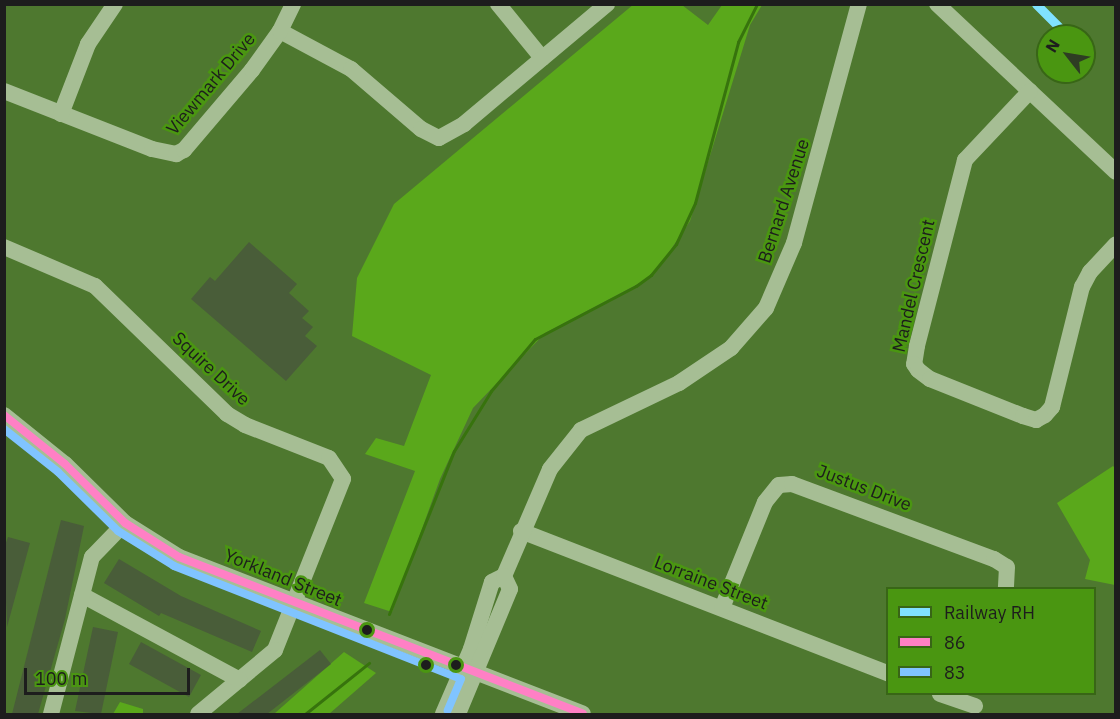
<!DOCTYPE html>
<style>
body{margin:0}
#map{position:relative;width:1120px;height:719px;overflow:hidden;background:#4e782f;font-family:"IBM Plex Sans",sans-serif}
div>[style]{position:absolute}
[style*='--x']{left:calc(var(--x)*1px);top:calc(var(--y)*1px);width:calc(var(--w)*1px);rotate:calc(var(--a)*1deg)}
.green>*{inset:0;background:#5aa81b}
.stream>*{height:3px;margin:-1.5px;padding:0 1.5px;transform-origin:1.5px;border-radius:1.5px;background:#37730d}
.building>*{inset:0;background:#495d39}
.minor>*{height:16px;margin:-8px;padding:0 8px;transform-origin:8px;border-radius:8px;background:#a6be94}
.bus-1>*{height:8px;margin:-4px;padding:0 4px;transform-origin:4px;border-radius:4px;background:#ff80c5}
.bus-2>*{height:8px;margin:-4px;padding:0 4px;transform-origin:4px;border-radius:4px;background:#80c4ff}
.rail-1>*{height:9px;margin:-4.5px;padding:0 4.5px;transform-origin:4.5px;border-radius:4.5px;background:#80e2ff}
.dots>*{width:16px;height:16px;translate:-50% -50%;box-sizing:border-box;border:3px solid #4a9611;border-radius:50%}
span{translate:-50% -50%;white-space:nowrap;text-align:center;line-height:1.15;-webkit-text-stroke:5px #4a9611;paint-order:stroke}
.street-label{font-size:18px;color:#1d1d1d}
.frame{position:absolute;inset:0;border:6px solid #1d1d1d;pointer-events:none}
.legend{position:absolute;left:886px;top:587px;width:210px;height:108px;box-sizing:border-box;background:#4a9611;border:2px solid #386616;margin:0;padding:8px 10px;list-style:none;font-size:18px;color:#1d1d1d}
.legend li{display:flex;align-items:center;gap:12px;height:30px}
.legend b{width:30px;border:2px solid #386616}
.north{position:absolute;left:1036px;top:24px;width:60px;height:60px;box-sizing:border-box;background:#4a9611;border:2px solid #386616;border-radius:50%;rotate:301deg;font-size:16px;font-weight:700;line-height:24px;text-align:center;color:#1d1d1d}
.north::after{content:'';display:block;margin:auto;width:21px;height:27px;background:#2e3d23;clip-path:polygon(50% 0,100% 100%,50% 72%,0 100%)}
.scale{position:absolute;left:24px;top:668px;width:166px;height:27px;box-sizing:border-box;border:3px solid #1d1d1d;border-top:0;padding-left:8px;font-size:18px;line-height:21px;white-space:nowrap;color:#1d1d1d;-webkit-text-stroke:4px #4a9611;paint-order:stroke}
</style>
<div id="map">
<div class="green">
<div style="clip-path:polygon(634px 4px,682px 5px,708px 25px,722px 5px,762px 5px,750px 25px,690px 221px,653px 276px,545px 333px,473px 408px,440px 479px,392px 612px,364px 603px,415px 471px,365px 454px,376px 438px,404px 446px,431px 375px,352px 336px,357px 278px,394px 204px)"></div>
<div style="clip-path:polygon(1113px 466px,1116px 469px,1115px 585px,1085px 579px,1090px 560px,1057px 503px)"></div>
<div style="clip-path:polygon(344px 652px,376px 673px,329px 714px,274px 714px)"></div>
<div style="clip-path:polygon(120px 702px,143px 709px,143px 714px,113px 714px)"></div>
</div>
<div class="stream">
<div style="--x:389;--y:614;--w:175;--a:-68.3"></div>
<div style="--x:454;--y:451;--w:70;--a:-58.3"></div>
<div style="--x:491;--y:391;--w:68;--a:-49.8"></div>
<div style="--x:535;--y:339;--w:114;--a:-27.7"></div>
<div style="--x:636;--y:286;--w:19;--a:-36"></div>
<div style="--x:651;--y:275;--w:40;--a:-51"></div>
<div style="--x:676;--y:244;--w:45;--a:-65.1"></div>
<div style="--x:695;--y:203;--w:167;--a:-75"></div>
<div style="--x:738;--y:42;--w:42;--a:-63.4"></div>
<div style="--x:305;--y:714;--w:82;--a:-38.6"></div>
</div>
<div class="building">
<div style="clip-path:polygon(249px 242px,297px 284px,289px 293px,309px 311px,302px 318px,313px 327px,305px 336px,317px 346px,286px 381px,191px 299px,210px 277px,215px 281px)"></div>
<div style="clip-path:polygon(61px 520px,84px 526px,65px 619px,38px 714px,12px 714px)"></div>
<div style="clip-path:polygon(8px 537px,30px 543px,7px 627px,4px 548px)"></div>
<div style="clip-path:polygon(119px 559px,181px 596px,261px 631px,252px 652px,161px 613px,159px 616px,104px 583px)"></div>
<div style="clip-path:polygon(93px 627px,118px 632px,101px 714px,75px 711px)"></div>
<div style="clip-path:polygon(141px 642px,201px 675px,189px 697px,129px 664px)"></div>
<div style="clip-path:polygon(320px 650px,331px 664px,267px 714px,237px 714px)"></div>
</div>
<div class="minor">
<div style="--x:498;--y:4;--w:70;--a:50.8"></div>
<div style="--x:937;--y:4;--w:245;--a:43.2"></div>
<div style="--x:280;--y:31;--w:81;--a:28.2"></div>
<div style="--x:351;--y:69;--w:92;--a:40.6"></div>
<div style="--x:421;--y:129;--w:20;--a:27"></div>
<div style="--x:439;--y:138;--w:29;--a:-29"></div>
<div style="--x:464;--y:124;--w:187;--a:-40"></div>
<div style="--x:4;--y:91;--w:159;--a:21.4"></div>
<div style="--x:152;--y:149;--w:25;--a:12"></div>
<div style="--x:176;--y:154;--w:9;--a:-27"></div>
<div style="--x:184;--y:150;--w:105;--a:-49.6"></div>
<div style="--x:252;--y:70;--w:48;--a:-54.3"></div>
<div style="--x:280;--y:31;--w:30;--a:-64"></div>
<div style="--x:1030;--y:91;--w:95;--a:133.3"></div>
<div style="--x:965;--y:160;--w:192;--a:104.5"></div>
<div style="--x:917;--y:346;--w:18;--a:99"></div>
<div style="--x:914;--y:364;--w:7;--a:56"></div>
<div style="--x:918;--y:370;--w:15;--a:37"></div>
<div style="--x:930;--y:379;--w:100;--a:21.7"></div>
<div style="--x:1023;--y:416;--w:14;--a:17"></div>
<div style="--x:1036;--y:420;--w:10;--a:-29"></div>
<div style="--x:1045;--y:415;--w:11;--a:-49"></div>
<div style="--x:1052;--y:407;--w:124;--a:-76"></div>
<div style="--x:1082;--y:287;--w:17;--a:-62"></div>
<div style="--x:1090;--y:272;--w:38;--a:-47"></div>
<div style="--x:61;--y:114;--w:75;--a:-68.9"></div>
<div style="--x:88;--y:44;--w:48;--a:-56"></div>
<div style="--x:4;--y:247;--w:99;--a:23.2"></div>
<div style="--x:95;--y:286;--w:184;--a:44.1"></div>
<div style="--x:227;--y:414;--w:21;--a:31"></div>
<div style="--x:245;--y:425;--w:90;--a:21.4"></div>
<div style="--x:329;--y:458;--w:25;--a:56"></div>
<div style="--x:343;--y:479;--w:184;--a:111.7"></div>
<div style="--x:275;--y:650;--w:100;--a:140.3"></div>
<div style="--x:4;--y:415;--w:78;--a:38.8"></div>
<div style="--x:65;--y:464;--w:84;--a:44.5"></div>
<div style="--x:125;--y:523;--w:64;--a:32.2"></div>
<div style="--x:179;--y:557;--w:433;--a:21.2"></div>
<div style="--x:521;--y:531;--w:394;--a:21.2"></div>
<div style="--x:82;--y:595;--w:179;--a:28.3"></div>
<div style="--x:722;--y:608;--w:114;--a:-67.9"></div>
<div style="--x:765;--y:502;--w:22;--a:-51"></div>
<div style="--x:779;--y:485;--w:13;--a:-4"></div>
<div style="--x:792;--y:484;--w:215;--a:20.4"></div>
<div style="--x:994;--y:559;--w:15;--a:32"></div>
<div style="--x:1007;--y:567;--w:21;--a:93"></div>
<div style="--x:940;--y:694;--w:37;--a:19"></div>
<div style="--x:51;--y:714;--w:162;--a:-75.4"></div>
<div style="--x:92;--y:557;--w:47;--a:-45.9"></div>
<div style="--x:443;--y:714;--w:71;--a:-66.7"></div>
<div style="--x:471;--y:649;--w:70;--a:-72.6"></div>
<div style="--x:492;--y:582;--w:13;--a:-27"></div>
<div style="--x:504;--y:576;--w:116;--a:-66.7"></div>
<div style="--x:550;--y:469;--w:50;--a:-51.5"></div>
<div style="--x:581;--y:430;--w:109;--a:-25.6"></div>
<div style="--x:679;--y:383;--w:63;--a:-33.9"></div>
<div style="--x:731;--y:348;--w:53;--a:-48.8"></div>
<div style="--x:766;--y:308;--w:71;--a:-66.7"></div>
<div style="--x:794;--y:243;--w:248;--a:-74.8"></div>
<div style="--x:458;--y:714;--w:135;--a:-67.4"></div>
<div style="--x:510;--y:589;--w:14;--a:-115"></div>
</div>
<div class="bus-1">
<div style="--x:4;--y:415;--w:78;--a:38.8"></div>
<div style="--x:65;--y:464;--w:84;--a:44.5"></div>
<div style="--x:125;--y:523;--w:64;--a:32.2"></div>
<div style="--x:179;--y:557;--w:433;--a:21.2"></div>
</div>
<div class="bus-2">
<div style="--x:4;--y:429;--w:69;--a:38.5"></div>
<div style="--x:58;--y:472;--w:84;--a:44.5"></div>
<div style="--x:118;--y:531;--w:66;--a:32"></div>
<div style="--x:174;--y:566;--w:308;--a:21.5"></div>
<div style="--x:461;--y:679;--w:34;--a:113"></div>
</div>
<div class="rail-1">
<div style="--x:1036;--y:4;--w:45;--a:45"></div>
</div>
<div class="dots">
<div style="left:367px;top:630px;background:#1d1d1d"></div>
<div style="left:426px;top:665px;background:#1d1d1d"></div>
<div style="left:456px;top:665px;background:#1d1d1d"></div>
</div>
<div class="street-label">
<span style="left:211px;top:84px;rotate:-50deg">Viewmark Drive</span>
<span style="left:784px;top:201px;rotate:-72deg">Bernard Avenue</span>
<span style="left:914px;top:286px;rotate:-77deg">Mandel Crescent</span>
<span style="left:211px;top:369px;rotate:43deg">Squire Drive</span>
<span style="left:864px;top:488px;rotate:21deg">Justus Drive</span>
<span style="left:283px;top:578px;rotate:22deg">Yorkland Street</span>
<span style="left:711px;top:583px;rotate:21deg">Lorraine Street</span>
</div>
<div class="frame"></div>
<ul class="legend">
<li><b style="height:8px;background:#80e2ff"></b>Railway RH</li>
<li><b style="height:8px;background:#ff80c5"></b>86</li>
<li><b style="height:8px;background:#80c4ff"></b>83</li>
</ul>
<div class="north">N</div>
<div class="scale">100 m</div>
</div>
